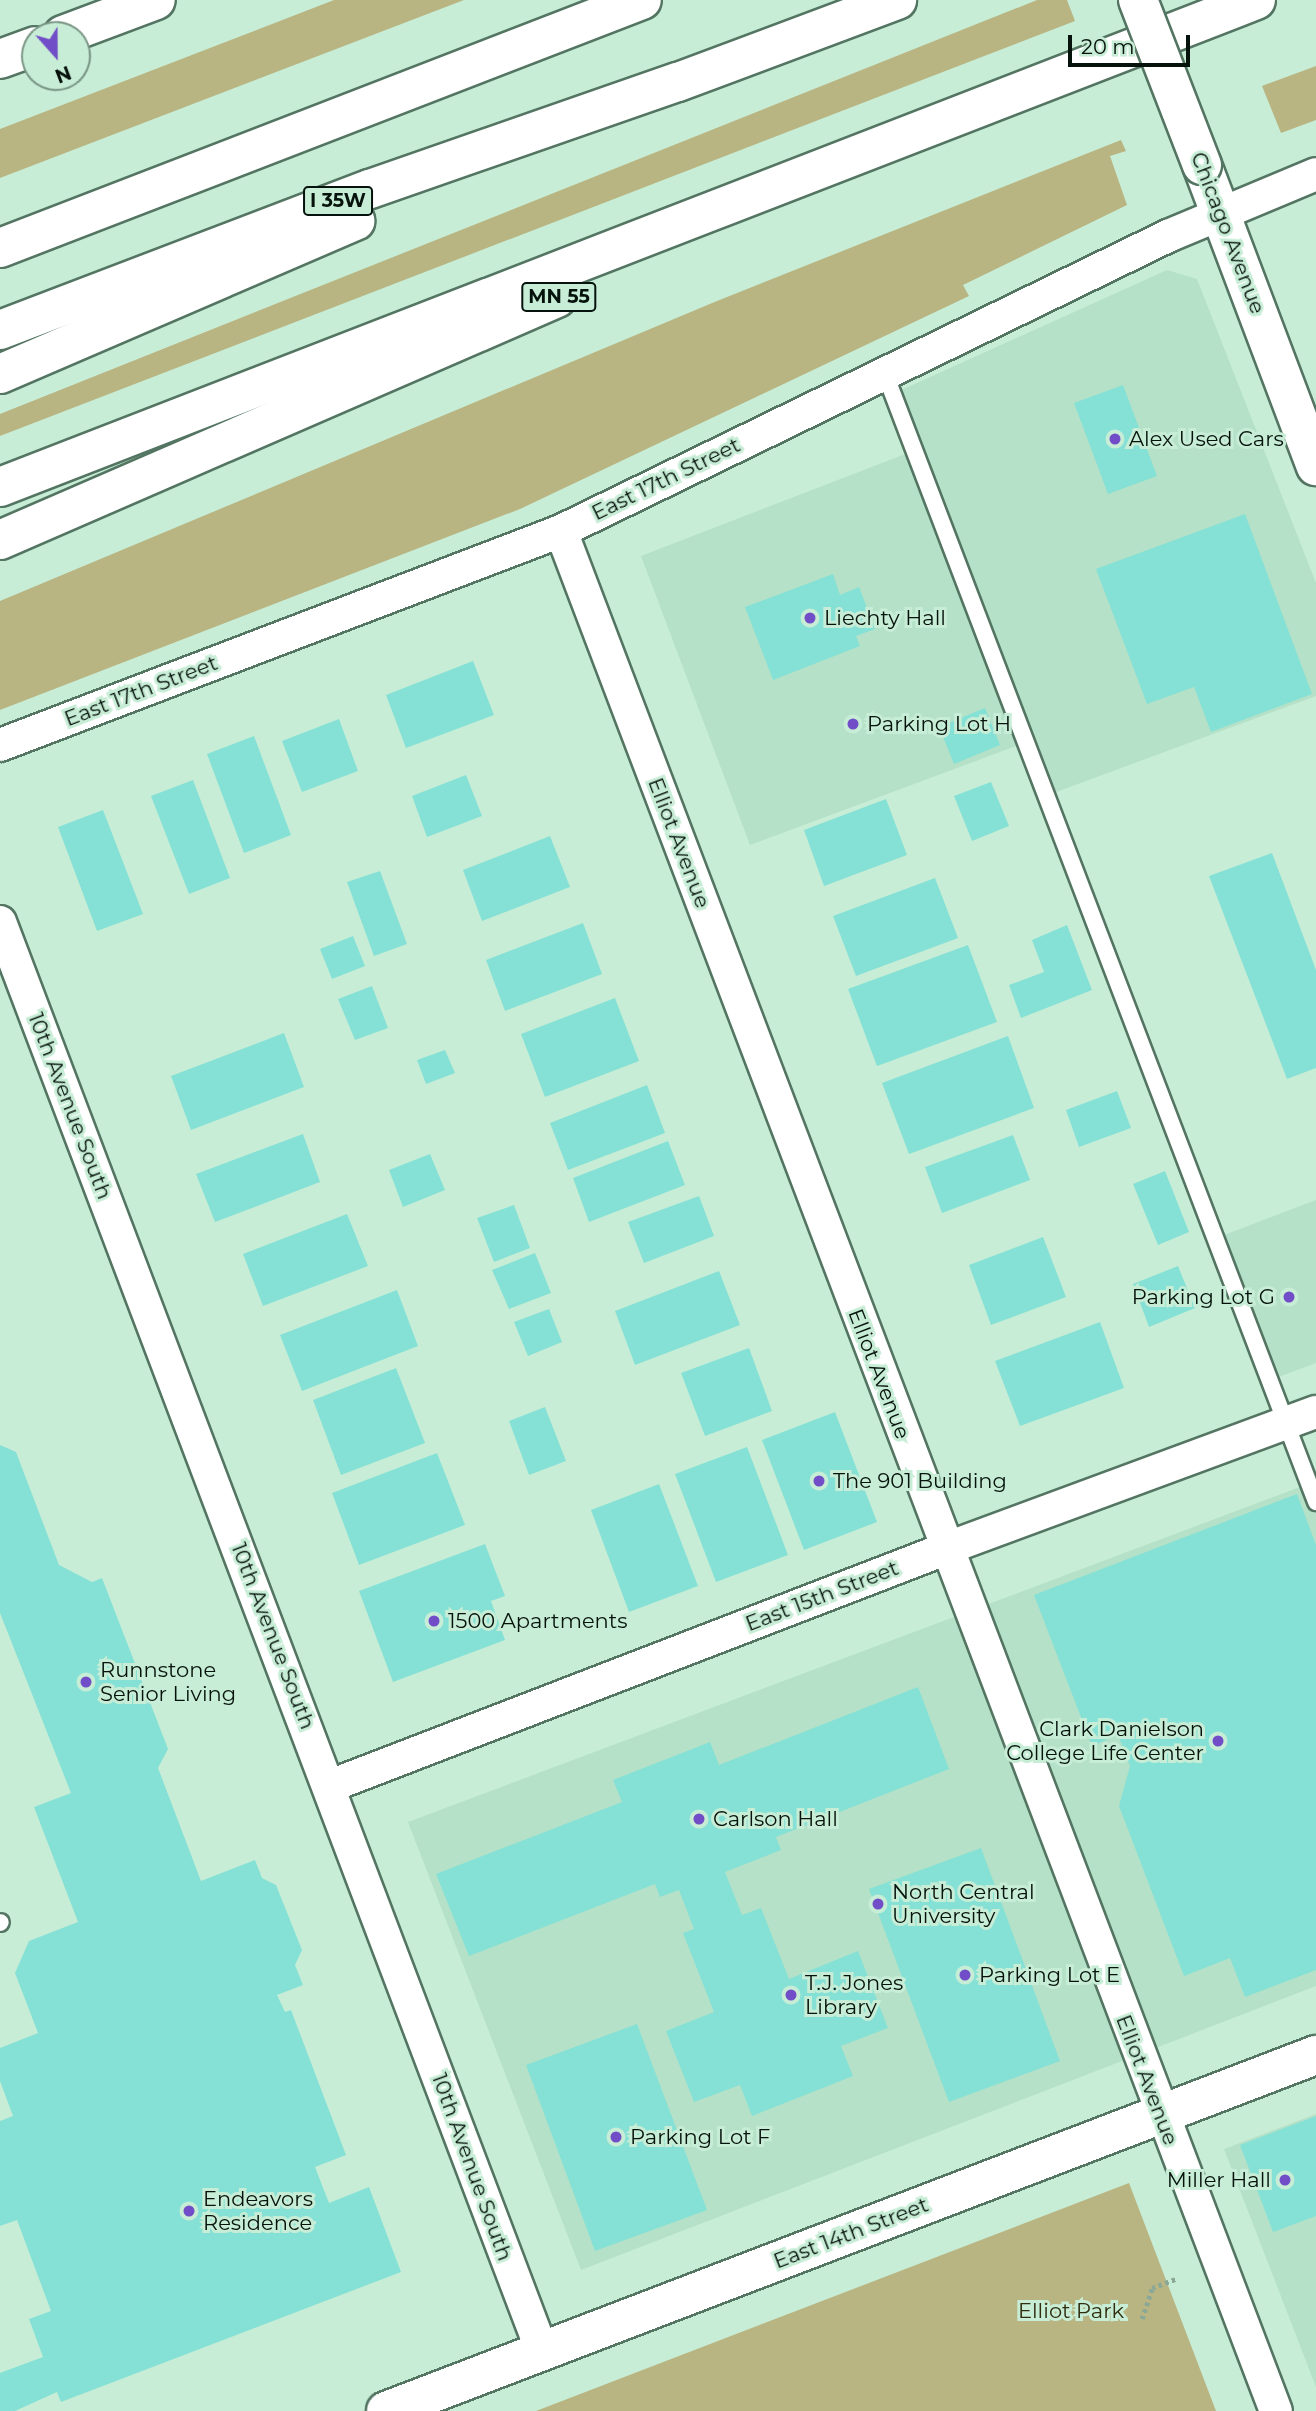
<!DOCTYPE html>
<style>
body{margin:0}
#map{position:relative;width:1316px;height:2411px;overflow:hidden;background:#c8edd6;font-family:Montserrat,sans-serif}
div>[style]{position:absolute}
[style*='--x']{left:calc(var(--x)*1px);top:calc(var(--y)*1px);width:calc(var(--w)*1px);rotate:calc(var(--a)*1deg)}
.built>*{inset:0;background:#b4e1c7}
.green>*{inset:0;background:#b8b583}
.building>*{inset:0;background:#85e1d5}
.path>*{height:4.5px;margin-top:-2.25px;transform-origin:0;background:repeating-linear-gradient(90deg,#8ba896 0 3.5px,transparent 0 7px)}
.roads{filter:drop-shadow(2px 0 #537562) drop-shadow(-2px 0 #537562) drop-shadow(0 2px #537562) drop-shadow(0 -2px #537562)}
.service>*{height:16px;margin:-8px;padding:0 8px;transform-origin:8px;border-radius:8px;background:#fff}
.minor>*{height:32px;margin:-16px;padding:0 16px;transform-origin:16px;border-radius:16px;background:#fff}
.tertiary>*{height:38px;margin:-19px;padding:0 19px;transform-origin:19px;border-radius:19px;background:#fff}
.motorway>*{height:38px;margin:-19px;padding:0 19px;transform-origin:19px;border-radius:19px;background:#fff}
.bridges{filter:drop-shadow(2px 0 #537562) drop-shadow(-2px 0 #537562) drop-shadow(0 2px #537562) drop-shadow(0 -2px #537562)}
.tertiary-bridge>*{height:38px;margin:-19px;padding:0 19px;transform-origin:19px;border-radius:19px;background:#fff}
.dots>*{width:19px;height:19px;translate:-50% -50%;box-sizing:border-box;border:4px solid #c8edd6;border-radius:50%}
span{translate:-50% -50%;white-space:nowrap;text-align:center;line-height:1.15;-webkit-text-stroke:6px #c8edd6;paint-order:stroke}
.shield-label span{padding:2px 5px;background:#c8edd6;border:2px solid;border-radius:5px;-webkit-text-stroke-width:0}
.shield-label{font-size:19px;color:#06130c;font-weight:700}
.street-label{font-size:21px;color:#06130c}
.poi-label{font-size:21px;color:#06130c}
.left{translate:0 -50%;text-align:left}
.right{translate:-100% -50%;text-align:right}
.park-label{font-size:21px;color:#2f2d0e}
.north{position:absolute;left:21px;top:21px;width:70px;height:70px;box-sizing:border-box;background:#c8edd6;border:2px solid #7a9685;border-radius:50%;rotate:159deg;font-size:19px;font-weight:700;line-height:28px;text-align:center;color:#06130c}
.north::after{content:'';display:block;margin:auto;width:24px;height:32px;background:#714ec7;clip-path:polygon(50% 0,100% 100%,50% 72%,0 100%)}
.scale{position:absolute;left:1068px;top:35px;width:122px;height:32px;box-sizing:border-box;border:4px solid #06130c;border-top:0;padding-left:9px;font-size:21px;line-height:24px;white-space:nowrap;color:#06130c;-webkit-text-stroke:5px #c8edd6;paint-order:stroke}
</style>
<div id="map">
<div class="built">
<div style="clip-path:polygon(1167px 270px,1197px 279px,1316px 583px,1316px 696px,1040px 798px,1019px 745px,750px 845px,641px 556px,908px 453px,888px 396px)"></div>
<div style="clip-path:polygon(1316px 1200px,1316px 1363px,1273px 1379px,1219px 1237px)"></div>
<div style="clip-path:polygon(1316px 1481px,1316px 1986px,581px 2270px,408px 1822px)"></div>
<div style="clip-path:polygon(1316px 2114px,1316px 2387px,1224px 2149px)"></div>
</div>
<div class="green">
<div style="clip-path:polygon(334px 0,464px 0,0 178px,0 129px)"></div>
<div style="clip-path:polygon(1037px 0,1067px 0,1075px 21px,0 436px,0 414px)"></div>
<div style="clip-path:polygon(1316px 66px,1316px 120px,1281px 133px,1262px 86px)"></div>
<div style="clip-path:polygon(1121px 140px,1126px 151px,1110px 156px,1127px 205px,963px 285px,969px 296px,520px 509px,0 710px,0 601px,717px 301px)"></div>
<div style="clip-path:polygon(1129px 2183px,1216px 2411px,536px 2411px)"></div>
</div>
<div class="building">
<div style="clip-path:polygon(1123px 385px,1157px 476px,1108px 494px,1074px 403px)"></div>
<div style="clip-path:polygon(1245px 514px,1312px 694px,1211px 732px,1194px 687px,1147px 704px,1096px 569px)"></div>
<div style="clip-path:polygon(833px 574px,840px 595px,859px 587px,875px 629px,856px 636px,860px 646px,773px 680px,745px 607px)"></div>
<div style="clip-path:polygon(473px 661px,494px 715px,406px 748px,386px 695px)"></div>
<div style="clip-path:polygon(985px 708px,1000px 745px,954px 764px,939px 727px)"></div>
<div style="clip-path:polygon(339px 719px,358px 771px,302px 792px,282px 741px)"></div>
<div style="clip-path:polygon(254px 736px,291px 835px,244px 853px,207px 754px)"></div>
<div style="clip-path:polygon(466px 775px,482px 816px,427px 837px,412px 796px)"></div>
<div style="clip-path:polygon(193px 780px,230px 878px,189px 894px,151px 796px)"></div>
<div style="clip-path:polygon(991px 782px,1009px 826px,972px 841px,954px 796px)"></div>
<div style="clip-path:polygon(886px 799px,907px 855px,824px 886px,804px 830px)"></div>
<div style="clip-path:polygon(103px 810px,143px 914px,97px 931px,58px 827px)"></div>
<div style="clip-path:polygon(550px 836px,570px 887px,482px 921px,463px 870px)"></div>
<div style="clip-path:polygon(1272px 853px,1316px 970px,1316px 1068px,1287px 1079px,1209px 876px)"></div>
<div style="clip-path:polygon(380px 871px,407px 944px,374px 956px,347px 882px)"></div>
<div style="clip-path:polygon(935px 878px,958px 938px,856px 976px,833px 916px)"></div>
<div style="clip-path:polygon(583px 923px,602px 974px,505px 1011px,486px 960px)"></div>
<div style="clip-path:polygon(1067px 925px,1092px 990px,1021px 1018px,1009px 985px,1044px 972px,1032px 940px)"></div>
<div style="clip-path:polygon(353px 936px,365px 966px,332px 979px,320px 949px)"></div>
<div style="clip-path:polygon(968px 945px,997px 1022px,877px 1066px,848px 989px)"></div>
<div style="clip-path:polygon(372px 986px,388px 1028px,355px 1040px,338px 999px)"></div>
<div style="clip-path:polygon(615px 998px,639px 1061px,545px 1097px,521px 1034px)"></div>
<div style="clip-path:polygon(284px 1033px,304px 1087px,191px 1130px,171px 1076px)"></div>
<div style="clip-path:polygon(1008px 1036px,1034px 1108px,909px 1154px,882px 1083px)"></div>
<div style="clip-path:polygon(445px 1050px,455px 1073px,426px 1084px,417px 1060px)"></div>
<div style="clip-path:polygon(647px 1085px,665px 1133px,568px 1170px,550px 1123px)"></div>
<div style="clip-path:polygon(1117px 1091px,1131px 1128px,1079px 1147px,1066px 1110px)"></div>
<div style="clip-path:polygon(303px 1134px,320px 1182px,215px 1222px,196px 1174px)"></div>
<div style="clip-path:polygon(1013px 1135px,1030px 1180px,942px 1213px,925px 1167px)"></div>
<div style="clip-path:polygon(668px 1141px,685px 1185px,589px 1222px,573px 1178px)"></div>
<div style="clip-path:polygon(430px 1154px,445px 1190px,403px 1207px,389px 1170px)"></div>
<div style="clip-path:polygon(1165px 1171px,1189px 1232px,1158px 1245px,1133px 1184px)"></div>
<div style="clip-path:polygon(699px 1196px,714px 1236px,644px 1263px,628px 1222px)"></div>
<div style="clip-path:polygon(514px 1205px,530px 1248px,494px 1262px,477px 1218px)"></div>
<div style="clip-path:polygon(347px 1214px,368px 1266px,263px 1306px,243px 1254px)"></div>
<div style="clip-path:polygon(1043px 1237px,1066px 1297px,991px 1325px,969px 1265px)"></div>
<div style="clip-path:polygon(535px 1253px,551px 1293px,509px 1309px,492px 1270px)"></div>
<div style="clip-path:polygon(1178px 1266px,1195px 1308px,1149px 1327px,1133px 1284px)"></div>
<div style="clip-path:polygon(719px 1271px,740px 1325px,635px 1365px,615px 1311px)"></div>
<div style="clip-path:polygon(397px 1290px,418px 1346px,302px 1391px,280px 1335px)"></div>
<div style="clip-path:polygon(549px 1309px,562px 1342px,528px 1356px,514px 1322px)"></div>
<div style="clip-path:polygon(1100px 1322px,1124px 1388px,1020px 1426px,995px 1361px)"></div>
<div style="clip-path:polygon(749px 1348px,772px 1411px,705px 1436px,681px 1373px)"></div>
<div style="clip-path:polygon(396px 1368px,425px 1443px,341px 1475px,313px 1400px)"></div>
<div style="clip-path:polygon(545px 1407px,566px 1461px,529px 1475px,509px 1421px)"></div>
<div style="clip-path:polygon(835px 1412px,877px 1522px,804px 1550px,762px 1440px)"></div>
<div style="clip-path:polygon(0 1445px,16px 1452px,59px 1565px,92px 1582px,102px 1578px,168px 1749px,158px 1768px,201px 1881px,255px 1860px,262px 1878px,276px 1885px,302px 1950px,295px 1965px,303px 1985px,277px 1995px,285px 2012px,291px 2010px,346px 2155px,315px 2167px,329px 2203px,369px 2187px,401px 2272px,61px 2402px,57px 2392px,15px 2411px,0 2411px,0 2373px,43px 2357px,29px 2319px,51px 2311px,17px 2220px,0 2226px,0 2121px,13px 2116px,0 2081px,0 2048px,38px 2033px,15px 1973px,29px 1941px,78px 1922px,34px 1807px,71px 1793px,0 1613px)"></div>
<div style="clip-path:polygon(747px 1447px,788px 1555px,716px 1582px,675px 1474px)"></div>
<div style="clip-path:polygon(437px 1453px,465px 1525px,359px 1565px,332px 1493px)"></div>
<div style="clip-path:polygon(659px 1484px,698px 1586px,629px 1612px,591px 1510px)"></div>
<div style="clip-path:polygon(1297px 1494px,1316px 1545px,1316px 1970px,1245px 1997px,1230px 1958px,1184px 1976px,1119px 1806px,1130px 1766px,1118px 1735px,1092px 1746px,1034px 1595px)"></div>
<div style="clip-path:polygon(485px 1544px,505px 1596px,491px 1601px,505px 1640px,393px 1682px,359px 1591px)"></div>
<div style="clip-path:polygon(918px 1687px,949px 1769px,776px 1837px,781px 1850px,725px 1872px,742px 1915px,761px 1908px,789px 1979px,858px 1951px,888px 2028px,841px 2046px,853px 2076px,752px 2116px,740px 2085px,694px 2102px,666px 2031px,714px 2012px,683px 1933px,694px 1929px,679px 1890px,660px 1897px,655px 1884px,469px 1956px,436px 1874px,622px 1802px,613px 1780px,710px 1742px,719px 1765px)"></div>
<div style="clip-path:polygon(981px 1848px,1060px 2061px,949px 2102px,869px 1889px)"></div>
<div style="clip-path:polygon(637px 2024px,707px 2210px,595px 2251px,526px 2065px)"></div>
<div style="clip-path:polygon(1316px 2116px,1316px 2216px,1273px 2232px,1240px 2145px)"></div>
</div>
<div class="path">
<div style="--x:1142;--y:2319;--w:33;--a:-72"></div>
<div style="--x:1152;--y:2288;--w:25;--a:-21"></div>
</div>
<div class="roads">
<div class="service">
<div style="--x:884;--y:371;--w:1211;--a:69.09"></div>
<div style="--x:0;--y:1923;--w:1;--a:-45"></div>
</div>
<div class="minor">
<div style="--x:561;--y:531;--w:2011;--a:69.18"></div>
<div style="--x:0;--y:745;--w:600;--a:-20.88"></div>
<div style="--x:561;--y:531;--w:675;--a:-25.92"></div>
<div style="--x:1168;--y:236;--w:160;--a:-22.7"></div>
<div style="--x:0;--y:922;--w:1528;--a:69.23"></div>
<div style="--x:330;--y:1786;--w:659;--a:-21.07"></div>
<div style="--x:945;--y:1549;--w:395;--a:-20.3"></div>
</div>
<div class="tertiary">
<div style="--x:1202;--y:165;--w:322;--a:69.3"></div>
<div style="--x:386;--y:2411;--w:996;--a:-20.95"></div>
</div>
<div class="motorway">
<div style="--x:63;--y:35;--w:99;--a:-20.6"></div>
<div style="--x:0;--y:59;--w:37;--a:-20"></div>
<div style="--x:0;--y:248;--w:688;--a:-21.12"></div>
<div style="--x:0;--y:330;--w:396;--a:-20.9"></div>
<div style="--x:370;--y:189;--w:326;--a:-19.2"></div>
<div style="--x:678;--y:82;--w:234;--a:-20.5"></div>
<div style="--x:0;--y:374;--w:387;--a:-23.3"></div>
<div style="--x:0;--y:487;--w:1347;--a:-21.19"></div>
<div style="--x:0;--y:540;--w:607;--a:-23.48"></div>
</div>
</div>
<div class="bridges">
<div class="tertiary-bridge">
<div style="--x:1138;--y:0;--w:177;--a:68.8"></div>
</div>
</div>
<div class="dots">
<div style="left:1115px;top:439px;background:#714ec7"></div>
<div style="left:810px;top:618px;background:#714ec7"></div>
<div style="left:853px;top:724px;background:#714ec7"></div>
<div style="left:1289px;top:1297px;background:#714ec7"></div>
<div style="left:819px;top:1481px;background:#714ec7"></div>
<div style="left:434px;top:1621px;background:#714ec7"></div>
<div style="left:86px;top:1682px;background:#714ec7"></div>
<div style="left:1218px;top:1741px;background:#714ec7"></div>
<div style="left:699px;top:1819px;background:#714ec7"></div>
<div style="left:878px;top:1904px;background:#714ec7"></div>
<div style="left:965px;top:1975px;background:#714ec7"></div>
<div style="left:791px;top:1995px;background:#714ec7"></div>
<div style="left:616px;top:2137px;background:#714ec7"></div>
<div style="left:1285px;top:2180px;background:#714ec7"></div>
<div style="left:189px;top:2211px;background:#714ec7"></div>
</div>
<div class="shield-label">
<span style="left:338px;top:201px">I 35W</span>
<span style="left:559px;top:297px">MN 55</span>
</div>
<div class="street-label">
<span style="left:1228px;top:233px;rotate:69deg">Chicago Avenue</span>
<span style="left:666px;top:479px;rotate:-26deg">East 17th Street</span>
<span style="left:141px;top:691px;rotate:-21deg">East 17th Street</span>
<span style="left:679px;top:843px;rotate:69deg">Elliot Avenue</span>
<span style="left:70px;top:1106px;rotate:69deg">10th Avenue South</span>
<span style="left:879px;top:1374px;rotate:69deg">Elliot Avenue</span>
<span style="left:822px;top:1596px;rotate:-21deg">East 15th Street</span>
<span style="left:273px;top:1636px;rotate:69deg">10th Avenue South</span>
<span style="left:1147px;top:2080px;rotate:69deg">Elliot Avenue</span>
<span style="left:472px;top:2167px;rotate:70deg">10th Avenue South</span>
<span style="left:851px;top:2233px;rotate:-21deg">East 14th Street</span>
</div>
<div class="poi-label">
<span class="left" style="left:1129px;top:439px">Alex Used Cars</span>
<span class="left" style="left:824px;top:618px">Liechty Hall</span>
<span class="left" style="left:867px;top:724px">Parking Lot H</span>
<span class="right" style="left:1275px;top:1297px">Parking Lot G</span>
<span class="left" style="left:833px;top:1481px">The 901 Building</span>
<span class="left" style="left:448px;top:1621px">1500 Apartments</span>
<span class="left" style="left:100px;top:1682px">Runnstone<br>Senior Living</span>
<span class="right" style="left:1204px;top:1741px">Clark Danielson<br>College Life Center</span>
<span class="left" style="left:713px;top:1819px">Carlson Hall</span>
<span class="left" style="left:892px;top:1904px">North Central<br>University</span>
<span class="left" style="left:979px;top:1975px">Parking Lot E</span>
<span class="left" style="left:805px;top:1995px">T.J. Jones<br>Library</span>
<span class="left" style="left:630px;top:2137px">Parking Lot F</span>
<span class="right" style="left:1271px;top:2180px">Miller Hall</span>
<span class="left" style="left:203px;top:2211px">Endeavors<br>Residence</span>
</div>
<div class="park-label">
<span style="left:1071px;top:2311px">Elliot Park</span>
</div>
<div class="north">N</div>
<div class="scale">20 m</div>
</div>
